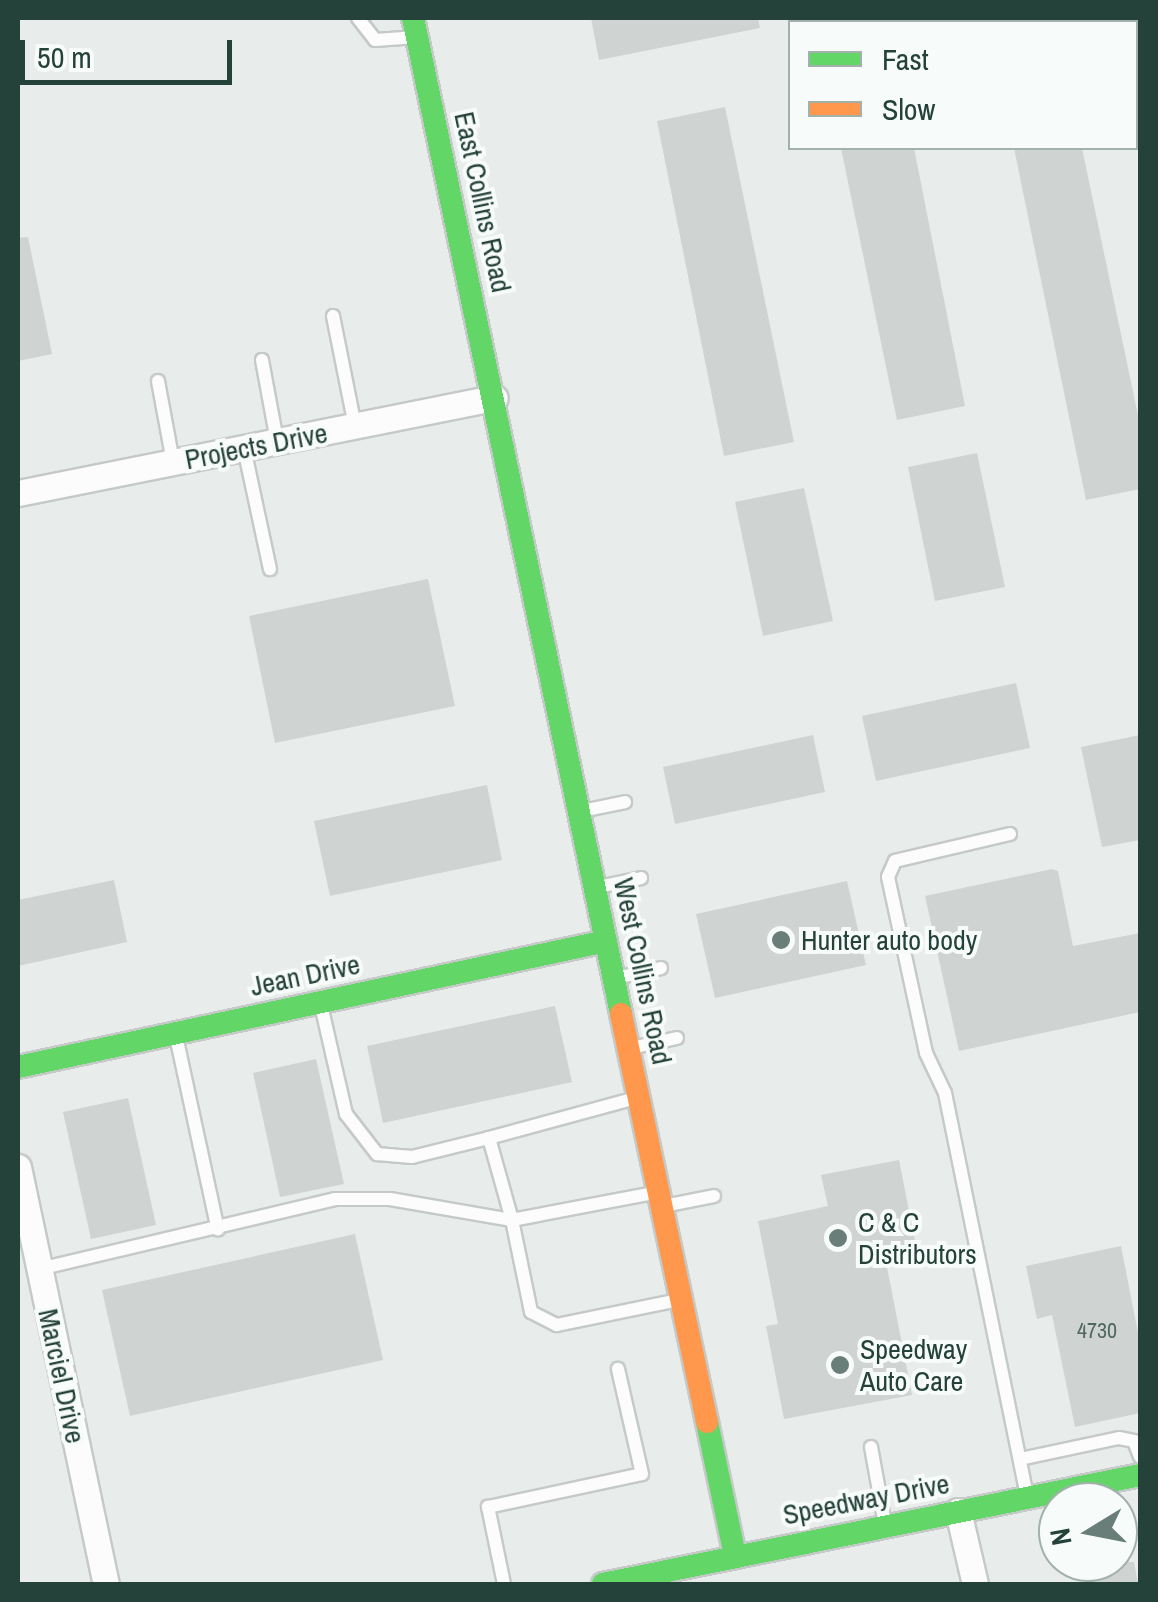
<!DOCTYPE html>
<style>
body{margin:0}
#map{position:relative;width:1158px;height:1602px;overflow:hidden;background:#e8edeb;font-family:"Archivo Narrow",sans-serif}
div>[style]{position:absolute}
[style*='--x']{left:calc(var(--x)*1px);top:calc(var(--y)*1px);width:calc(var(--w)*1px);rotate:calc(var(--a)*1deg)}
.building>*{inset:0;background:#cfd4d2}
.roads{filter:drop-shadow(2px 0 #c5cac8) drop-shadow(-2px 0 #c5cac8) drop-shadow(0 2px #c5cac8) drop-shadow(0 -2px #c5cac8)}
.lane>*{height:12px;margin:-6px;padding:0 6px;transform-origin:6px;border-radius:6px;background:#fcfcfc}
.street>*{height:25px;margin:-12.5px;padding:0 12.5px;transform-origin:12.5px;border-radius:12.5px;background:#fcfcfc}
.fast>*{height:22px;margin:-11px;padding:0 11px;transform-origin:11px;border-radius:11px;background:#63d668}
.slow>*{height:22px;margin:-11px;padding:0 11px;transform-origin:11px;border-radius:11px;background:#ff974d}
.dots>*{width:28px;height:28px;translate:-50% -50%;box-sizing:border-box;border:5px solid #f7fbf9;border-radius:50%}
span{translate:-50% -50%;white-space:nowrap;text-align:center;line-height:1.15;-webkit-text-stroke:8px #f7fbf9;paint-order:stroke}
.number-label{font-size:22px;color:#506761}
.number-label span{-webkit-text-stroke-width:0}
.street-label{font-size:28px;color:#24423a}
.poi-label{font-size:28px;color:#24423a}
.left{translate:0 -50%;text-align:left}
.frame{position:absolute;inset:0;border:20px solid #24423a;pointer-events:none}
.legend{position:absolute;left:788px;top:20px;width:350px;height:130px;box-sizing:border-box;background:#f7fbf9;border:2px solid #a3b1ad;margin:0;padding:12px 18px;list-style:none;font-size:30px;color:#24423a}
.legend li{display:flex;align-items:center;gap:20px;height:50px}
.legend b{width:50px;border:2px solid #a3b1ad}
.north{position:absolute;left:1038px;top:1482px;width:100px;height:100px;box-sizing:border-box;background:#f7fbf9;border:2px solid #a3b1ad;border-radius:50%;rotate:260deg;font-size:28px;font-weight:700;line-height:40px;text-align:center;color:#24423a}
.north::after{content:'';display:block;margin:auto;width:35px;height:45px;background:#697e78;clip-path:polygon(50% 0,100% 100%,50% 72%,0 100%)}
.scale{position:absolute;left:20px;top:40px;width:212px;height:45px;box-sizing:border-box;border:5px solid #24423a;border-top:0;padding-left:12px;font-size:30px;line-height:35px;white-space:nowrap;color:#24423a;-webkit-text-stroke:8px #f7fbf9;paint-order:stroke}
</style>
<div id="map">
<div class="building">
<div style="clip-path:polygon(591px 18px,758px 18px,760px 28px,599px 60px)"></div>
<div style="clip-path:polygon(725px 107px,794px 442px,724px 456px,657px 121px)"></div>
<div style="clip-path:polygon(841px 148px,914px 148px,965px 406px,897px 420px)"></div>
<div style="clip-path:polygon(1014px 148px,1082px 148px,1140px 425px,1140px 489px,1086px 500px)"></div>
<div style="clip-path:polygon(28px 237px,52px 354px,18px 361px,18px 238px)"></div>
<div style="clip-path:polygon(977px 453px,1005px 587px,935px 601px,908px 467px)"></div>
<div style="clip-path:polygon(804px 488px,833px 621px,763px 636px,735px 502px)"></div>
<div style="clip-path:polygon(428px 579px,455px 706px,275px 743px,249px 616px)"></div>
<div style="clip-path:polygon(1016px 683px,1030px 748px,876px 781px,862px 716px)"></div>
<div style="clip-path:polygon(813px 735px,825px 792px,675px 824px,663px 767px)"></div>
<div style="clip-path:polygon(1140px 735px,1140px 840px,1102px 847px,1081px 747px)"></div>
<div style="clip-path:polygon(487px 785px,502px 860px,330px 896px,314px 821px)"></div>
<div style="clip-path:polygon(1052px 869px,1058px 871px,1073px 946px,1140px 933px,1140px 1012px,959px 1051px,925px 896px)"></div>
<div style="clip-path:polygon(114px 880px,127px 942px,18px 966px,18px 900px)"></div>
<div style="clip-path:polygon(847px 881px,866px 965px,715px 998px,696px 914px)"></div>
<div style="clip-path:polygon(555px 1006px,572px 1082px,383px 1123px,367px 1046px)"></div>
<div style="clip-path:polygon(316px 1059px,344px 1184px,280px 1197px,253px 1073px)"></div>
<div style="clip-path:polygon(128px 1098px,156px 1225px,91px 1239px,63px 1112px)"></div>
<div style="clip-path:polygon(899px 1160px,918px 1256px,886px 1262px,912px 1395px,784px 1419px,766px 1326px,778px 1324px,758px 1221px,828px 1206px,821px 1175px)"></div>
<div style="clip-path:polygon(355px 1234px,383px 1360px,130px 1416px,102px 1290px)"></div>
<div style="clip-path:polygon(1121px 1246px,1140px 1343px,1140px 1413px,1075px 1427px,1052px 1315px,1037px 1319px,1026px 1266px)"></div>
<div style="clip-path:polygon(1080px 1562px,1134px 1562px,1138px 1584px,1085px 1584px)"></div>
</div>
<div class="roads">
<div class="lane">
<div style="--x:358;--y:18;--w:28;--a:52"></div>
<div style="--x:375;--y:40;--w:39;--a:-4"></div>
<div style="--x:1118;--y:18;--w:4;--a:63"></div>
<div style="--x:1136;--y:47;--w:8;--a:60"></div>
<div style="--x:333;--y:316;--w:112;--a:78.7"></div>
<div style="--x:262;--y:360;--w:82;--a:79.5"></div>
<div style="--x:158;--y:381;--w:82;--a:79.5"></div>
<div style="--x:244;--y:448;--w:124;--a:77.9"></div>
<div style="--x:582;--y:811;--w:44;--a:-11.8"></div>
<div style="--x:1010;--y:834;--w:118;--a:166.8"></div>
<div style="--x:895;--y:861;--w:17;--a:114"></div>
<div style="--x:888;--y:877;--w:180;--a:77.8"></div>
<div style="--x:926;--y:1053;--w:44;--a:64.6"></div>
<div style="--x:945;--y:1093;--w:410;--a:78.5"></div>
<div style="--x:598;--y:887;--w:44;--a:-11.8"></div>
<div style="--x:616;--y:978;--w:46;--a:-12.5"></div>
<div style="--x:321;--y:1005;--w:112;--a:77.1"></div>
<div style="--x:346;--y:1114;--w:51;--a:52.2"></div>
<div style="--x:377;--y:1154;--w:35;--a:5"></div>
<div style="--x:412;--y:1157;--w:79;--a:-13.9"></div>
<div style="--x:489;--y:1138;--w:85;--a:74.3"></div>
<div style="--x:512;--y:1220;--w:94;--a:78.3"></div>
<div style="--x:531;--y:1312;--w:29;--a:27"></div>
<div style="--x:557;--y:1325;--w:125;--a:-11.6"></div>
<div style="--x:176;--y:1036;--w:198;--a:77.8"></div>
<div style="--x:631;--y:1048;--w:47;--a:-12.3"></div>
<div style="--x:489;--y:1138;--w:152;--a:-15.2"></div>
<div style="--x:664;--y:1206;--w:51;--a:-11.3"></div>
<div style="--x:39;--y:1269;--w:304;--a:-13.3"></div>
<div style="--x:335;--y:1199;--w:55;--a:0"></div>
<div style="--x:390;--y:1199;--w:124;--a:9.8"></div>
<div style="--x:512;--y:1220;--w:145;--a:-10.8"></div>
<div style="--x:871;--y:1447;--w:78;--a:79.7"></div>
<div style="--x:1020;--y:1459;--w:101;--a:-12"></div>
<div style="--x:1119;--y:1438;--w:15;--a:11"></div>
<div style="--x:1134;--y:1441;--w:17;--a:69"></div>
<div style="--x:504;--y:1584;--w:79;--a:-101.7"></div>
<div style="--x:488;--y:1507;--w:157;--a:-12.1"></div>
<div style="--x:642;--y:1474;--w:108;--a:-102.9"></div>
</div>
<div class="street">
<div style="--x:18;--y:493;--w:486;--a:-11.3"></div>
<div style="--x:18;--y:1167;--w:426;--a:78.1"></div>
<div style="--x:958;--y:1511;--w:75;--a:76.9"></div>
</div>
<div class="fast">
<div style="--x:413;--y:18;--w:1017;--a:78.2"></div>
<div style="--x:18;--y:1067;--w:601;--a:-12.09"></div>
<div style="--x:707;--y:1422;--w:137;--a:78.2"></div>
<div style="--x:603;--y:1584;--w:548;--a:-11.47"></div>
</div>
<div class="slow">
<div style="--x:621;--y:1014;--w:417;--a:78.1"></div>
</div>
</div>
<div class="dots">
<div style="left:781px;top:940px;background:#697e78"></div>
<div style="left:838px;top:1238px;background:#697e78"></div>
<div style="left:840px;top:1365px;background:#697e78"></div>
</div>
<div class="number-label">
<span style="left:1097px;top:1331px">4730</span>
</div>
<div class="street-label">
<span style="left:483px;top:202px;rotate:78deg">East Collins Road</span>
<span style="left:256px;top:446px;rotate:-11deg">Projects Drive</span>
<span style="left:643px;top:971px;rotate:78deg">West Collins Road</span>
<span style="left:305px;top:975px;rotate:-12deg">Jean Drive</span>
<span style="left:62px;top:1376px;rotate:78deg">Marciel Drive</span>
<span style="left:866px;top:1499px;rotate:-11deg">Speedway Drive</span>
</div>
<div class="poi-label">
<span class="left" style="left:801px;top:940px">Hunter auto body</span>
<span class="left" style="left:858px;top:1238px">C &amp; C<br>Distributors</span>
<span class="left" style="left:860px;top:1365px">Speedway<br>Auto Care</span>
</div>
<div class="frame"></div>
<ul class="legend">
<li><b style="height:12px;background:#63d668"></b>Fast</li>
<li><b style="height:12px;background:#ff974d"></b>Slow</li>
</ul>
<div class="north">N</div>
<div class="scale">50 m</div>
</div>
